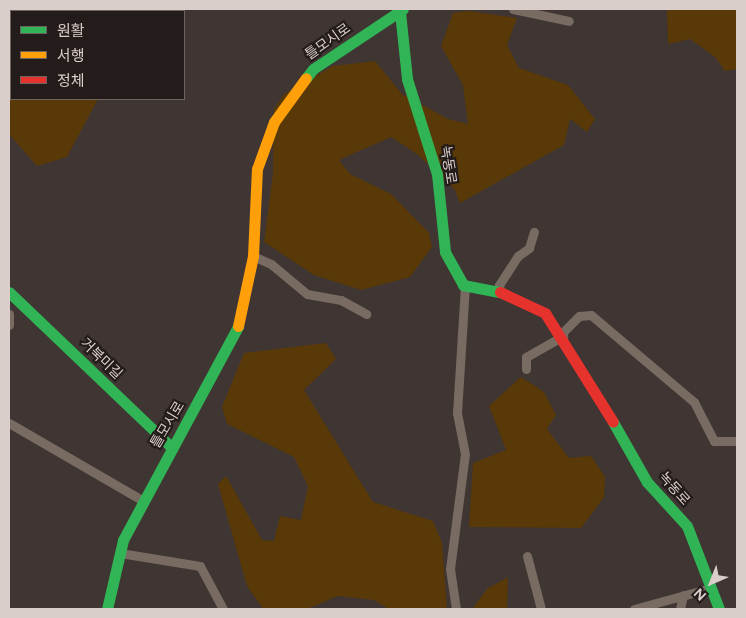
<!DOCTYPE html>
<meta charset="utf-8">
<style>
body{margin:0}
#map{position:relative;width:746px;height:618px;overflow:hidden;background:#3f3532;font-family:Figtree,"Noto Sans KR",sans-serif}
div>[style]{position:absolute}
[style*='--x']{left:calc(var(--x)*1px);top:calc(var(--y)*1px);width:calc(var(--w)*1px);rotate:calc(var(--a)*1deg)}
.green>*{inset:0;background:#583907}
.street>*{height:9px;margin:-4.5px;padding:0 4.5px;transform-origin:4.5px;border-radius:4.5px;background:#776b62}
.fast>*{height:11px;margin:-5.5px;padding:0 5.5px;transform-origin:5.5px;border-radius:5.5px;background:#30b455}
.slow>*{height:11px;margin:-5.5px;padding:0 5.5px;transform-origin:5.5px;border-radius:5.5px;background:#ff9f0a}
.jam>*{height:11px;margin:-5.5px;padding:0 5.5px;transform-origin:5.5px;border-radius:5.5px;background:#e5322d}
span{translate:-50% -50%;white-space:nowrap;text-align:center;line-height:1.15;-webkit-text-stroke:4.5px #241c1a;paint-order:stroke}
.street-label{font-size:14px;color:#dacecb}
.frame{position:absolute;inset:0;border:10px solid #dacecb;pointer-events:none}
.legend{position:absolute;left:10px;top:10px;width:175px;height:90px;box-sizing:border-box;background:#241c1a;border:1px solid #6d6361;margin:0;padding:6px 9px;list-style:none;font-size:15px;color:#dacecb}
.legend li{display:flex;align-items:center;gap:10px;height:25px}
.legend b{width:25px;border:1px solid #6d6361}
.north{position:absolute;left:686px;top:558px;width:50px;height:50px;-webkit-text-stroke:4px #241c1a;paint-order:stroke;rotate:224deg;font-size:14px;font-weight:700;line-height:20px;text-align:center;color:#dacecb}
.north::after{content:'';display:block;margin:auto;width:18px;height:22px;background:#dacecb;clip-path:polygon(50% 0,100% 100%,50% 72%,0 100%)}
</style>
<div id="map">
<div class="green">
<div style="clip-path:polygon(9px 9px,136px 9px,11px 11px,11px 99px,98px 99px,67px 157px,37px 166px,9px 134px)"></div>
<div style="clip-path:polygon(667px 9px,737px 9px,737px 69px,725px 71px,715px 57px,690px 39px,668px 44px)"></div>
<div style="clip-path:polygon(468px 11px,517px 18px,507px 45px,519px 68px,568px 85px,595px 119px,587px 132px,570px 119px,564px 145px,460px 203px,455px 190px,417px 154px,391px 137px,339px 160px,350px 174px,391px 194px,429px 233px,432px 247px,410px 277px,361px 290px,314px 275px,264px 242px,273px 173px,274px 109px,284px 94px,333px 66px,375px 61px,402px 94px,448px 119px,468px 124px,463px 85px,441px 46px,453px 13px)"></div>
<div style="clip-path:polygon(326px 343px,336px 359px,304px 390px,373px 502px,433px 521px,442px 543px,447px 609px,389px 609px,374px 600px,338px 596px,307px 609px,263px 609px,247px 586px,218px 484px,226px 476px,262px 540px,274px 541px,280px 516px,301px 520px,308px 486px,294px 457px,227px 424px,222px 407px,244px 353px)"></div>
<div style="clip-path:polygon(521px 377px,544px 392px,556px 415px,547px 429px,569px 458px,591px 456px,605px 477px,604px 497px,581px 528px,469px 527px,473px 463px,506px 450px,489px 406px)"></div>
<div style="clip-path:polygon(508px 577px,507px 609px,472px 609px,487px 589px)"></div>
</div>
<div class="street">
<div style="--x:513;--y:9;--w:57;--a:12.1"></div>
<div style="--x:253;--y:256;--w:20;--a:24"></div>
<div style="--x:271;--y:264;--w:47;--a:39.8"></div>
<div style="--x:307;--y:294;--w:35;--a:10"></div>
<div style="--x:341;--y:300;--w:29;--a:29"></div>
<div style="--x:500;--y:292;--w:7;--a:-98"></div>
<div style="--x:499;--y:285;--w:35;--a:-57"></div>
<div style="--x:518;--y:256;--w:14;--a:-36"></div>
<div style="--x:529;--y:248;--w:17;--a:-73"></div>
<div style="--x:9;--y:314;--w:11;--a:90"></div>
<div style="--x:561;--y:334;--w:25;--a:-45"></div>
<div style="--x:579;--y:316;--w:12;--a:-5"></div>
<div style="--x:591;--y:315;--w:135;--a:40.2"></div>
<div style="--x:694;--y:402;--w:44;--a:62.9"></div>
<div style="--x:714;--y:441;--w:23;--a:0"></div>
<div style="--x:526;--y:369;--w:12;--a:-90"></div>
<div style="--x:526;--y:357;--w:43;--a:-29.6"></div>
<div style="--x:9;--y:423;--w:154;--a:30.1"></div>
<div style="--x:120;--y:553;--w:81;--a:9.2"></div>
<div style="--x:200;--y:566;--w:49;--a:61.9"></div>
<div style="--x:527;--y:556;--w:55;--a:75.2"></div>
<div style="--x:456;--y:609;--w:40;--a:-98.5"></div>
<div style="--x:450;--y:569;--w:116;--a:-82.6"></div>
<div style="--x:465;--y:454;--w:42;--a:-101"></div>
<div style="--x:457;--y:413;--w:127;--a:-86.4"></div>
<div style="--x:634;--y:609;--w:80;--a:-15.3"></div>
<div style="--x:680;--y:609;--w:14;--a:-78"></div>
</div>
<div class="fast">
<div style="--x:400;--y:12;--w:67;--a:84"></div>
<div style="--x:407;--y:79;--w:100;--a:72.5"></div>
<div style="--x:437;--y:174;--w:78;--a:84.1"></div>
<div style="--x:445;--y:252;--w:38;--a:61"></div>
<div style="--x:463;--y:285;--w:38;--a:11"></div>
<div style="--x:306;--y:78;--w:11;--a:-52"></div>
<div style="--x:313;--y:69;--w:108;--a:-33.7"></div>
<div style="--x:9;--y:292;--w:226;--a:43.7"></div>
<div style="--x:613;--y:422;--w:69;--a:60.5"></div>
<div style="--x:647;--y:482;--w:59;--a:47.7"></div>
<div style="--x:687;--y:526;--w:89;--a:68.9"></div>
<div style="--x:107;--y:609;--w:71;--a:-76.9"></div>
<div style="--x:123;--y:540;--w:243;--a:-61.7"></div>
</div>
<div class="slow">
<div style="--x:238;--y:326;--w:72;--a:-77.9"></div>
<div style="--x:253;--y:256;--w:87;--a:-87.4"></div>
<div style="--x:257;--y:169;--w:50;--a:-70.1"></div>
<div style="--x:274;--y:122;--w:54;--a:-54"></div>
</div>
<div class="jam">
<div style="--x:500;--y:292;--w:50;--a:25"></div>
<div style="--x:545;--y:313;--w:128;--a:58"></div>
</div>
<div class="street-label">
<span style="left:328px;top:42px;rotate:-35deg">틀모시로</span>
<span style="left:448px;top:165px;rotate:81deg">녹동로</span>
<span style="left:101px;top:359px;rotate:44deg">거북미길</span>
<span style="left:168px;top:425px;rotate:-59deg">틀모시로</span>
<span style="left:674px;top:489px;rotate:48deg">녹동로</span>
</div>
<div class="frame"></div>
<ul class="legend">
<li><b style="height:6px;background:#30b455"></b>원활</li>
<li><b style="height:6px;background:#ff9f0a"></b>서행</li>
<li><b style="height:6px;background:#e5322d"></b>정체</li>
</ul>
<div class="north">N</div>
</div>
